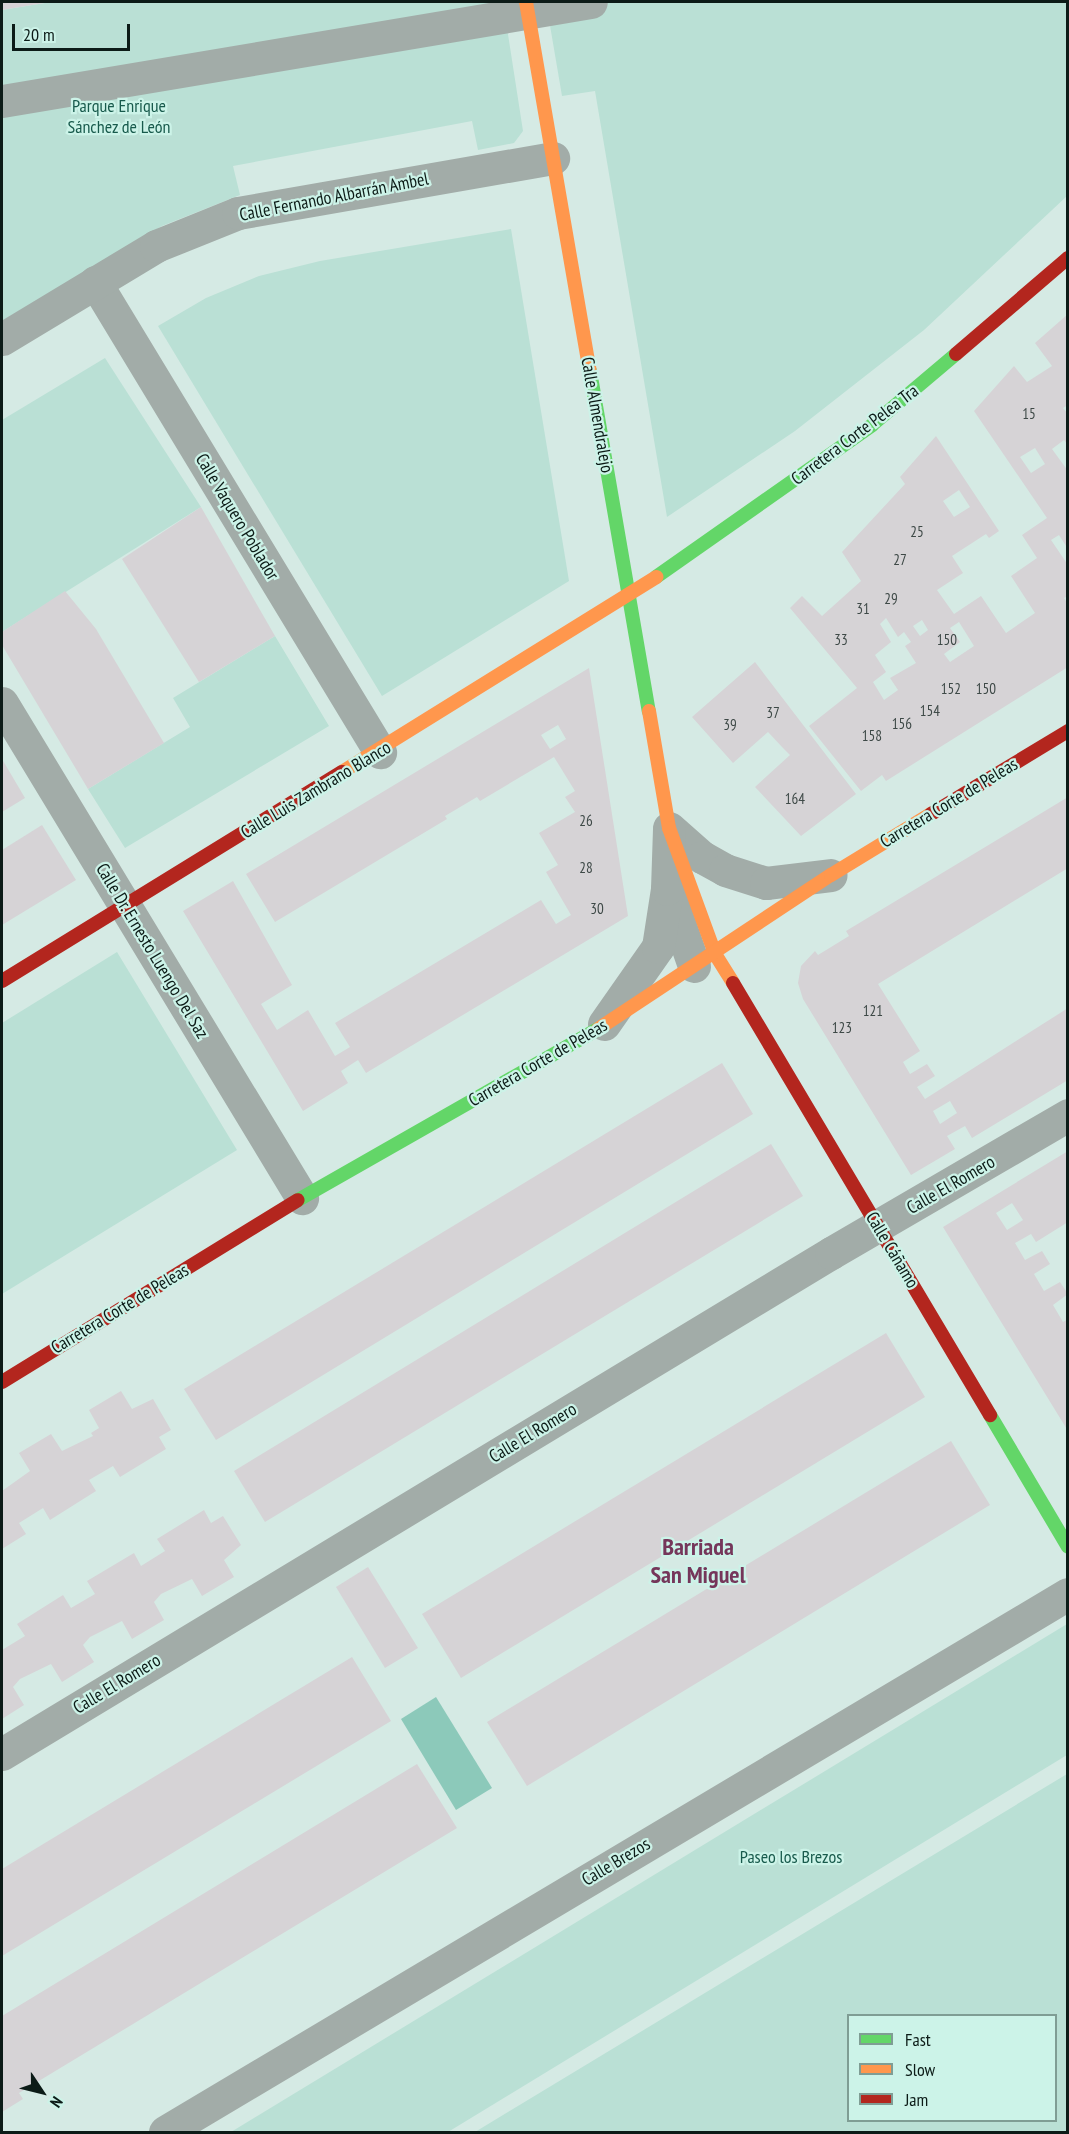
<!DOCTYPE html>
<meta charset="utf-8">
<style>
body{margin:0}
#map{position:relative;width:1069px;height:2134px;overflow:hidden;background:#d5eae4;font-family:"PT Sans Narrow",sans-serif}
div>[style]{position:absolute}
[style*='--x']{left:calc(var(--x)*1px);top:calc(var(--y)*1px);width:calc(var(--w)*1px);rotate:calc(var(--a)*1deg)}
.green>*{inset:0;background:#bae0d5}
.water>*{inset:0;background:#8cc9ba}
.building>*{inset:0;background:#d6d3d6}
.street>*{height:33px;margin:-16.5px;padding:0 16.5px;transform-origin:16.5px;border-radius:16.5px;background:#a2aca8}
.fast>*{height:14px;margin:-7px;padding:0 7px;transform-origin:7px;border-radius:7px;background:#63d668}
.slow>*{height:14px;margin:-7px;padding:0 7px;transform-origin:7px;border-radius:7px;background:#ff974d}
.jam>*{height:14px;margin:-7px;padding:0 7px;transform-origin:7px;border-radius:7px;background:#b3261e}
span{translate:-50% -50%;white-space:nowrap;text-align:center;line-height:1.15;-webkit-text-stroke:4.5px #ccf3e8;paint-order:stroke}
.number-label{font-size:15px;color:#3e4947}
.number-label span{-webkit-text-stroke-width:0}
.park-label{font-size:18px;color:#185a4c}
.street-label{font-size:18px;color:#0c1b17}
.district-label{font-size:24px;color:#75365a;font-weight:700}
.frame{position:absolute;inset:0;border:3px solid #0c1b17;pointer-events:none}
.legend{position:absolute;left:847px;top:2014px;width:210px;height:108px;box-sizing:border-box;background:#ccf3e8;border:2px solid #7f9d94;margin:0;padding:8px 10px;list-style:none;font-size:18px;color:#0c1b17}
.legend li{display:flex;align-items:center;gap:12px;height:30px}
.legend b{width:30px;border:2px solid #7f9d94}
.north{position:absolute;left:12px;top:2062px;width:60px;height:60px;-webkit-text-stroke:4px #ccf3e8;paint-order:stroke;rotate:125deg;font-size:16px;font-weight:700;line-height:24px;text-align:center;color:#0c1b17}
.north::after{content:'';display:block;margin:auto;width:21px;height:27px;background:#0c1b17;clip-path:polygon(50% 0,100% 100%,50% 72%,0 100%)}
.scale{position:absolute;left:12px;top:24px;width:118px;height:27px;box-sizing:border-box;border:3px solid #0c1b17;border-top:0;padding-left:8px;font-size:18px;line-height:21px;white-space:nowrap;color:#0c1b17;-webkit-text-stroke:4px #ccf3e8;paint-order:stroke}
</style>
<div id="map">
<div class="green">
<div style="clip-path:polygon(51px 2px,503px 2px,523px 131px,514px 143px,478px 150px,472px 121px,233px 166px,240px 195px,162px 226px,2px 321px,2px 10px)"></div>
<div style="clip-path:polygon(546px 2px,1067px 2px,1067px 196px,924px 330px,795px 431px,667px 517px,595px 91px,562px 96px)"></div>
<div style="clip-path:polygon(511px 229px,569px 581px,382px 696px,158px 326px,206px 298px,259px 276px,320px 261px)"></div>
<div style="clip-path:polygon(105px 358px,201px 507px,2px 632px,2px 420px)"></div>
<div style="clip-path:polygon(275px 636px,329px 726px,125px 848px,88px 789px,190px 727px,173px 698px)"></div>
<div style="clip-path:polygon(117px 952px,237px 1150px,2px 1294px,2px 1023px)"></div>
<div style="clip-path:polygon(1067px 1624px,1067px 1755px,448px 2132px,231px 2132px)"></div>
<div style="clip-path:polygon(evenodd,1067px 1774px,1067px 2132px,475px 2132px,1067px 1774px,848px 2016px,1056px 2016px,1056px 2120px,848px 2120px,848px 2016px)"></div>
</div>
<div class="water">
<div style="clip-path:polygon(436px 1697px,492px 1788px,456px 1810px,401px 1719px)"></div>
</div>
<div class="building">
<div style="clip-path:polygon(2px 2px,44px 2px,44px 3px,2px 10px)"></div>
<div style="clip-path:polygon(evenodd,1068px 314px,1068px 405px,1063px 408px,1068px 414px,1068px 445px,1064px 440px,1052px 449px,1068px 471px,1068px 549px,1059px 535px,1051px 540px,1068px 565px,1068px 596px,1064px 598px,1068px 604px,1068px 667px,886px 781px,882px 775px,861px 791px,809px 726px,857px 688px,790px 608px,802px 596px,822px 616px,861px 581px,842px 552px,905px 484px,900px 477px,936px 436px,999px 531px,989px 538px,986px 534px,952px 556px,963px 573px,937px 590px,954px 614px,981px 596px,1006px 633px,1035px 613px,1011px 576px,1037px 558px,1022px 535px,1047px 518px,974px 411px,1014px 366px,1027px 382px,1052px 366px,1035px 343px,1068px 314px,1035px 448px,1045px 464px,1031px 473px,1020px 457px,1035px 448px,1068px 314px,959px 490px,970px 507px,954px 517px,943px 501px,959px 490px,1068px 314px,886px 618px,898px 637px,904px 632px,911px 642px,905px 646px,916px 663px,890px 678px,898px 690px,884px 700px,873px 682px,886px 672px,875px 655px,891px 642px,880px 624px,886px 618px,1068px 314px,922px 620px,928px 630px,920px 636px,913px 626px,922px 620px,1068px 314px,959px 622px,974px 646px,950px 662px,944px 654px,960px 642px,950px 628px,959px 622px)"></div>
<div style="clip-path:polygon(201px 507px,275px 636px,199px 682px,122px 559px)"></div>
<div style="clip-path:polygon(65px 591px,96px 629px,164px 743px,88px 789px,2px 645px,2px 632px)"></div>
<div style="clip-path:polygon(755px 662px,856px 794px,801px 836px,755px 787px,790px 755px,783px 748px,768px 732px,733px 763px,692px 717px)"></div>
<div style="clip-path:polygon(evenodd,589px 668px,628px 916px,366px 1073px,358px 1060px,341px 1071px,348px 1083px,303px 1111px,183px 911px,233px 881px,292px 985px,261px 1004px,277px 1030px,308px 1010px,335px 1056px,350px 1047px,335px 1023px,541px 900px,556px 924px,571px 915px,546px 872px,558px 865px,539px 833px,575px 812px,565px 797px,575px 791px,554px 757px,480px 801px,477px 797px,445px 816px,447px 819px,275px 922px,246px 874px,589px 668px,558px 725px,566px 739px,550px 749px,541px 735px,558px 725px)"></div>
<div style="clip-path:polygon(2px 759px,25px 798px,2px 812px)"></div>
<div style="clip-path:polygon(evenodd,1068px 797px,1068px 868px,878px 984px,920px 1051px,903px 1062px,910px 1074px,927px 1064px,935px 1076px,917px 1087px,925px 1099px,1068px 1008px,1068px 1080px,972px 1138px,965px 1126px,947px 1136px,955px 1149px,911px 1175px,803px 999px,798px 983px,801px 966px,815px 951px,818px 955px,849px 936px,846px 931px,1068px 797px,950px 1101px,957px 1113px,940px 1124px,933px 1111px,950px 1101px)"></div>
<div style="clip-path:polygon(42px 825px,76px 880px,2px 925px,2px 850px)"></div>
<div style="clip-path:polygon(722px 1063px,753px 1114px,216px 1440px,184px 1389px)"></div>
<div style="clip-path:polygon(771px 1144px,803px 1196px,265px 1522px,234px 1471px)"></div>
<div style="clip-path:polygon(evenodd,1068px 1151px,1068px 1222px,1036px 1242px,1031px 1234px,1015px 1243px,1025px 1260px,1042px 1251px,1050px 1264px,1034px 1274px,1044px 1291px,1060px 1282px,1068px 1294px,1053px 1305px,1063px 1322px,1068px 1319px,1068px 1431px,943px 1227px,1068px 1151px,1012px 1203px,1023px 1220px,1007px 1230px,996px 1213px,1012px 1203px)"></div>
<div style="clip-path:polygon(886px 1333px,925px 1397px,461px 1678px,422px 1614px)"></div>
<div style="clip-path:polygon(121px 1391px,132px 1409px,153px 1399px,171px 1430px,159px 1437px,166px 1449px,120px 1477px,113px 1466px,89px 1480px,96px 1491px,50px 1520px,43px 1508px,19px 1523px,26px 1534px,2px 1549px,2px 1491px,30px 1471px,19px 1453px,51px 1434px,62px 1451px,93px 1436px,91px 1433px,99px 1428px,89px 1410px)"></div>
<div style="clip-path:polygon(951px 1441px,990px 1505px,527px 1786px,487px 1722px)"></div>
<div style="clip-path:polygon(204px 1510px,211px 1523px,223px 1516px,241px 1545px,224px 1560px,234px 1577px,202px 1596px,192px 1579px,161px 1594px,154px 1602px,164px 1620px,132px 1639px,122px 1621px,90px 1637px,83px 1645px,94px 1662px,62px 1682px,51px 1664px,20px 1679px,13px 1687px,24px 1705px,2px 1719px,2px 1650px,25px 1636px,17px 1624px,63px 1595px,71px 1608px,95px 1594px,87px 1581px,134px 1553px,141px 1566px,165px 1551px,157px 1539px)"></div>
<div style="clip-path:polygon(368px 1567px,418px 1648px,385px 1668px,336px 1587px)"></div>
<div style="clip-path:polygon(352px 1657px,391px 1721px,2px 1956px,2px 1869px)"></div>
<div style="clip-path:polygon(417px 1764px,457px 1828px,19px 2093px,23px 2099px,2px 2112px,2px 2016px)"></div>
</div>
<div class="street">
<div style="--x:2;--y:101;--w:597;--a:-9.54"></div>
<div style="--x:95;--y:282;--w:550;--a:58.77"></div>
<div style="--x:2;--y:339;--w:180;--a:-31.1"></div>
<div style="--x:156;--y:246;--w:88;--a:-21.9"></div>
<div style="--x:238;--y:213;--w:320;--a:-9.9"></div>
<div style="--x:2;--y:703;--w:579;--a:58.78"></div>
<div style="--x:669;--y:828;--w:44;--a:41.3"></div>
<div style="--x:702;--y:857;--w:26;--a:29"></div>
<div style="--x:725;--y:870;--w:43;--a:17.6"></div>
<div style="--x:766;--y:883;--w:65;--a:-7"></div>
<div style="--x:670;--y:897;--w:73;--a:70.8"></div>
<div style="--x:604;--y:1024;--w:94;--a:-55"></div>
<div style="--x:658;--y:947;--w:59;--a:-81.2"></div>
<div style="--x:667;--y:889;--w:59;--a:-88.1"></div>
<div style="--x:2;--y:1754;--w:969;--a:-31.15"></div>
<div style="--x:831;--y:1253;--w:274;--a:-30.2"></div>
<div style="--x:165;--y:2132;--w:1051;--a:-30.79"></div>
</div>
<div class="fast">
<div style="--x:590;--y:371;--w:345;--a:80.2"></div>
<div style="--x:656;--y:577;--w:264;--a:-35.1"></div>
<div style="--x:872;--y:425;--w:110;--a:-40.2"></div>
<div style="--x:298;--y:1200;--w:345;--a:-29.7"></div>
<div style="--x:990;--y:1415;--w:153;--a:59.4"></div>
</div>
<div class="slow">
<div style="--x:526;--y:2;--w:375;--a:80.2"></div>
<div style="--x:649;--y:711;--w:119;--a:80.3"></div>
<div style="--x:669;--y:828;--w:134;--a:69.9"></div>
<div style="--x:715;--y:954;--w:34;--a:58"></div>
<div style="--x:342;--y:772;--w:370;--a:-31.8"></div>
<div style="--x:598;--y:1029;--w:279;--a:-33.5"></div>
<div style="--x:831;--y:875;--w:117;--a:-31.4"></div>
</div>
<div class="jam">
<div style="--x:956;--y:354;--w:148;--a:-40.6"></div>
<div style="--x:931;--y:814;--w:160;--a:-31.2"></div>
<div style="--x:2;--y:981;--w:399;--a:-31.6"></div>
<div style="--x:733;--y:983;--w:503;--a:59.25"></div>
<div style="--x:2;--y:1382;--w:347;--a:-31.6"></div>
</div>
<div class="number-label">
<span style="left:1029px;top:414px">15</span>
<span style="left:917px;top:532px">25</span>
<span style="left:900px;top:560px">27</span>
<span style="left:891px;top:599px">29</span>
<span style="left:863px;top:609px">31</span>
<span style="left:841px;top:640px">33</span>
<span style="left:947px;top:640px">150</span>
<span style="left:951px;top:689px">152</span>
<span style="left:986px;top:689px">150</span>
<span style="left:930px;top:711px">154</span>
<span style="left:773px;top:713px">37</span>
<span style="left:902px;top:724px">156</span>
<span style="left:730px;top:725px">39</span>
<span style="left:872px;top:736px">158</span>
<span style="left:795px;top:799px">164</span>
<span style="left:586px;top:821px">26</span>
<span style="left:586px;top:868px">28</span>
<span style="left:597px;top:909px">30</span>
<span style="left:873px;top:1011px">121</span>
<span style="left:842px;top:1028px">123</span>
</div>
<div class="park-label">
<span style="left:119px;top:117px">Parque Enrique<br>Sánchez de León</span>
<span style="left:791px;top:1857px">Paseo los Brezos</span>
</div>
<div class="street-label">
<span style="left:334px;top:197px;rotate:-11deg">Calle Fernando Albarrán Ambel</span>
<span style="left:597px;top:415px;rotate:80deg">Calle Almendralejo</span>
<span style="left:855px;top:435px;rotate:-37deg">Carretera Corte Pelea Tra</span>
<span style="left:237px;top:517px;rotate:59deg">Calle Vaquero Poblador</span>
<span style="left:316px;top:790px;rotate:-31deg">Calle Luis Zambrano Blanco</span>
<span style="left:949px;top:803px;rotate:-31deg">Carretera Corte de Peleas</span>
<span style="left:152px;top:951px;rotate:59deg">Calle Dr. Ernesto Luengo Del Saz</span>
<span style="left:538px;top:1063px;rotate:-30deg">Carretera Corte de Peleas</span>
<span style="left:951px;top:1185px;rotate:-30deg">Calle El Romero</span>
<span style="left:892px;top:1250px;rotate:59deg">Calle Cáñamo</span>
<span style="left:120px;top:1309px;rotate:-31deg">Carretera Corte de Peleas</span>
<span style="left:533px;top:1433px;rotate:-31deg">Calle El Romero</span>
<span style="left:117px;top:1684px;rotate:-31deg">Calle El Romero</span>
<span style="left:616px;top:1862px;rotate:-31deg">Calle Brezos</span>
</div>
<div class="district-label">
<span style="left:698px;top:1561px">Barriada<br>San Miguel</span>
</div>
<div class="frame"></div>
<ul class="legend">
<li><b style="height:8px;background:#63d668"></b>Fast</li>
<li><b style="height:8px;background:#ff974d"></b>Slow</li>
<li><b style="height:8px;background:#b3261e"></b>Jam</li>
</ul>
<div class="north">N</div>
<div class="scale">20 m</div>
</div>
